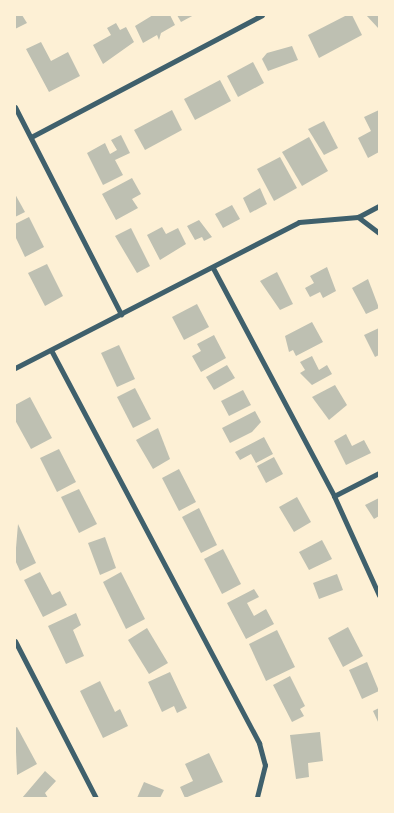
<!DOCTYPE html>
<style>
body{margin:0}
#map{position:relative;width:394px;height:813px;overflow:hidden;background:#fdf0d5;font-family:Mulish,sans-serif}
div>[style]{position:absolute}
[style*='--x']{left:calc(var(--x)*1px);top:calc(var(--y)*1px);width:calc(var(--w)*1px);rotate:calc(var(--a)*1deg)}
.building>*{inset:0;background:#bec0b2}
.minor>*{height:5px;margin:-2.5px;padding:0 2.5px;transform-origin:2.5px;border-radius:2.5px;background:#3f606c}
span{translate:-50% -50%;white-space:nowrap;text-align:center;line-height:1.15;-webkit-text-stroke:5px #fdf0d5;paint-order:stroke}
.frame{position:absolute;inset:0;border:16px solid #fdf0d5;pointer-events:none}
</style>
<div id="map">
<div class="building">
<div style="clip-path:polygon(15px 15px,22px 15px,27px 23px,15px 29px)"></div>
<div style="clip-path:polygon(153px 15px,170px 15px,175px 25px,161px 33px,159px 40px,157px 35px,143px 43px,135px 26px)"></div>
<div style="clip-path:polygon(177px 15px,194px 15px,181px 22px)"></div>
<div style="clip-path:polygon(347px 15px,352px 15px,362px 35px,319px 58px,308px 35px)"></div>
<div style="clip-path:polygon(366px 15px,379px 15px,379px 29px)"></div>
<div style="clip-path:polygon(116px 23px,120px 30px,126px 27px,134px 42px,103px 64px,93px 45px,111px 35px,107px 28px)"></div>
<div style="clip-path:polygon(41px 42px,51px 61px,68px 52px,80px 76px,49px 92px,26px 49px)"></div>
<div style="clip-path:polygon(292px 46px,298px 60px,268px 71px,262px 59px,267px 53px)"></div>
<div style="clip-path:polygon(253px 62px,264px 83px,238px 97px,227px 76px)"></div>
<div style="clip-path:polygon(220px 80px,231px 101px,195px 120px,184px 99px)"></div>
<div style="clip-path:polygon(172px 110px,182px 130px,145px 150px,134px 130px)"></div>
<div style="clip-path:polygon(379px 110px,379px 152px,368px 158px,358px 138px,371px 131px,364px 117px)"></div>
<div style="clip-path:polygon(324px 121px,338px 148px,324px 155px,308px 129px)"></div>
<div style="clip-path:polygon(121px 135px,130px 153px,115px 160px,123px 175px,103px 185px,87px 153px,105px 143px,110px 154px,117px 150px,111px 140px)"></div>
<div style="clip-path:polygon(309px 137px,328px 171px,302px 186px,282px 152px)"></div>
<div style="clip-path:polygon(280px 157px,297px 188px,274px 201px,257px 169px)"></div>
<div style="clip-path:polygon(132px 178px,141px 194px,132px 199px,138px 208px,116px 220px,102px 194px)"></div>
<div style="clip-path:polygon(260px 188px,267px 204px,250px 213px,243px 198px)"></div>
<div style="clip-path:polygon(15px 194px,25px 212px,15px 217px)"></div>
<div style="clip-path:polygon(232px 205px,240px 219px,223px 228px,215px 214px)"></div>
<div style="clip-path:polygon(29px 217px,44px 247px,25px 257px,15px 236px,15px 224px)"></div>
<div style="clip-path:polygon(199px 220px,212px 237px,204px 241px,202px 237px,195px 240px,187px 226px)"></div>
<div style="clip-path:polygon(162px 227px,166px 234px,178px 228px,186px 244px,160px 260px,147px 235px)"></div>
<div style="clip-path:polygon(131px 228px,150px 266px,137px 273px,115px 236px)"></div>
<div style="clip-path:polygon(47px 264px,63px 296px,45px 306px,28px 273px)"></div>
<div style="clip-path:polygon(327px 267px,336px 291px,323px 298px,320px 292px,310px 297px,305px 288px,314px 283px,310px 276px)"></div>
<div style="clip-path:polygon(277px 272px,293px 304px,280px 310px,260px 281px)"></div>
<div style="clip-path:polygon(368px 279px,379px 308px,366px 314px,352px 288px)"></div>
<div style="clip-path:polygon(197px 304px,209px 327px,184px 340px,172px 317px)"></div>
<div style="clip-path:polygon(312px 322px,323px 342px,296px 356px,293px 350px,289px 352px,285px 336px)"></div>
<div style="clip-path:polygon(379px 328px,379px 355px,375px 357px,364px 335px)"></div>
<div style="clip-path:polygon(214px 335px,226px 358px,201px 372px,192px 356px,201px 351px,197px 344px)"></div>
<div style="clip-path:polygon(119px 345px,135px 379px,117px 387px,101px 353px)"></div>
<div style="clip-path:polygon(312px 356px,319px 370px,327px 365px,332px 374px,312px 385px,300px 373px,305px 370px,300px 362px)"></div>
<div style="clip-path:polygon(227px 365px,235px 378px,214px 390px,206px 377px)"></div>
<div style="clip-path:polygon(335px 385px,347px 405px,329px 420px,312px 397px)"></div>
<div style="clip-path:polygon(135px 388px,151px 419px,133px 428px,117px 397px)"></div>
<div style="clip-path:polygon(243px 390px,251px 405px,229px 416px,221px 401px)"></div>
<div style="clip-path:polygon(30px 397px,52px 438px,31px 449px,15px 420px,15px 405px)"></div>
<div style="clip-path:polygon(255px 411px,261px 422px,252px 432px,230px 443px,222px 428px)"></div>
<div style="clip-path:polygon(158px 428px,170px 459px,153px 469px,136px 440px)"></div>
<div style="clip-path:polygon(346px 434px,352px 446px,364px 440px,371px 453px,346px 465px,334px 441px)"></div>
<div style="clip-path:polygon(264px 437px,273px 454px,256px 463px,251px 454px,240px 460px,235px 452px)"></div>
<div style="clip-path:polygon(59px 449px,76px 482px,57px 492px,40px 458px)"></div>
<div style="clip-path:polygon(274px 457px,283px 474px,266px 483px,257px 466px)"></div>
<div style="clip-path:polygon(179px 469px,196px 502px,179px 511px,162px 478px)"></div>
<div style="clip-path:polygon(79px 489px,97px 524px,79px 533px,61px 497px)"></div>
<div style="clip-path:polygon(297px 497px,311px 522px,294px 532px,279px 507px)"></div>
<div style="clip-path:polygon(379px 498px,379px 516px,374px 519px,365px 505px)"></div>
<div style="clip-path:polygon(199px 508px,217px 545px,201px 553px,182px 517px)"></div>
<div style="clip-path:polygon(18px 524px,36px 563px,20px 571px,15px 560px)"></div>
<div style="clip-path:polygon(105px 537px,116px 568px,100px 575px,88px 543px)"></div>
<div style="clip-path:polygon(322px 540px,332px 559px,309px 570px,299px 552px)"></div>
<div style="clip-path:polygon(223px 549px,241px 584px,222px 594px,204px 559px)"></div>
<div style="clip-path:polygon(40px 572px,52px 595px,60px 591px,67px 605px,43px 617px,24px 580px)"></div>
<div style="clip-path:polygon(121px 572px,145px 619px,126px 629px,103px 582px)"></div>
<div style="clip-path:polygon(337px 574px,343px 590px,319px 599px,313px 583px)"></div>
<div style="clip-path:polygon(254px 589px,259px 597px,247px 603px,254px 616px,266px 609px,274px 624px,246px 639px,227px 603px)"></div>
<div style="clip-path:polygon(76px 613px,81px 625px,73px 630px,84px 656px,66px 664px,48px 626px)"></div>
<div style="clip-path:polygon(348px 627px,363px 656px,343px 667px,328px 638px)"></div>
<div style="clip-path:polygon(147px 628px,168px 663px,149px 674px,128px 640px)"></div>
<div style="clip-path:polygon(277px 630px,295px 667px,266px 681px,249px 644px)"></div>
<div style="clip-path:polygon(367px 662px,379px 691px,362px 699px,349px 670px)"></div>
<div style="clip-path:polygon(170px 672px,187px 708px,177px 713px,174px 706px,162px 712px,148px 682px)"></div>
<div style="clip-path:polygon(290px 676px,305px 706px,300px 709px,304px 716px,292px 722px,273px 685px)"></div>
<div style="clip-path:polygon(100px 681px,115px 712px,120px 709px,128px 726px,103px 738px,80px 691px)"></div>
<div style="clip-path:polygon(379px 708px,379px 724px,373px 711px)"></div>
<div style="clip-path:polygon(17px 727px,37px 764px,17px 775px,15px 728px)"></div>
<div style="clip-path:polygon(320px 732px,323px 761px,308px 763px,309px 777px,296px 779px,290px 735px)"></div>
<div style="clip-path:polygon(209px 753px,223px 782px,185px 798px,180px 787px,193px 781px,185px 764px)"></div>
<div style="clip-path:polygon(45px 771px,56px 781px,45px 793px,48px 798px,22px 798px)"></div>
<div style="clip-path:polygon(144px 782px,164px 790px,160px 798px,137px 798px)"></div>
</div>
<div class="minor">
<div style="--x:15;--y:107;--w:233;--a:62.9"></div>
<div style="--x:31;--y:137;--w:261;--a:-27.8"></div>
<div style="--x:358;--y:217;--w:26;--a:37"></div>
<div style="--x:213;--y:268;--w:258;--a:62"></div>
<div style="--x:334;--y:496;--w:109;--a:65.6"></div>
<div style="--x:51;--y:350;--w:445;--a:62.1"></div>
<div style="--x:259;--y:743;--w:23;--a:75"></div>
<div style="--x:265;--y:765;--w:34;--a:104"></div>
<div style="--x:15;--y:368;--w:319;--a:-27.2"></div>
<div style="--x:299;--y:222;--w:59;--a:-4.8"></div>
<div style="--x:358;--y:217;--w:24;--a:-28"></div>
<div style="--x:334;--y:496;--w:51;--a:-27.1"></div>
<div style="--x:15;--y:641;--w:177;--a:62.7"></div>
</div>
<div class="frame"></div>
</div>
